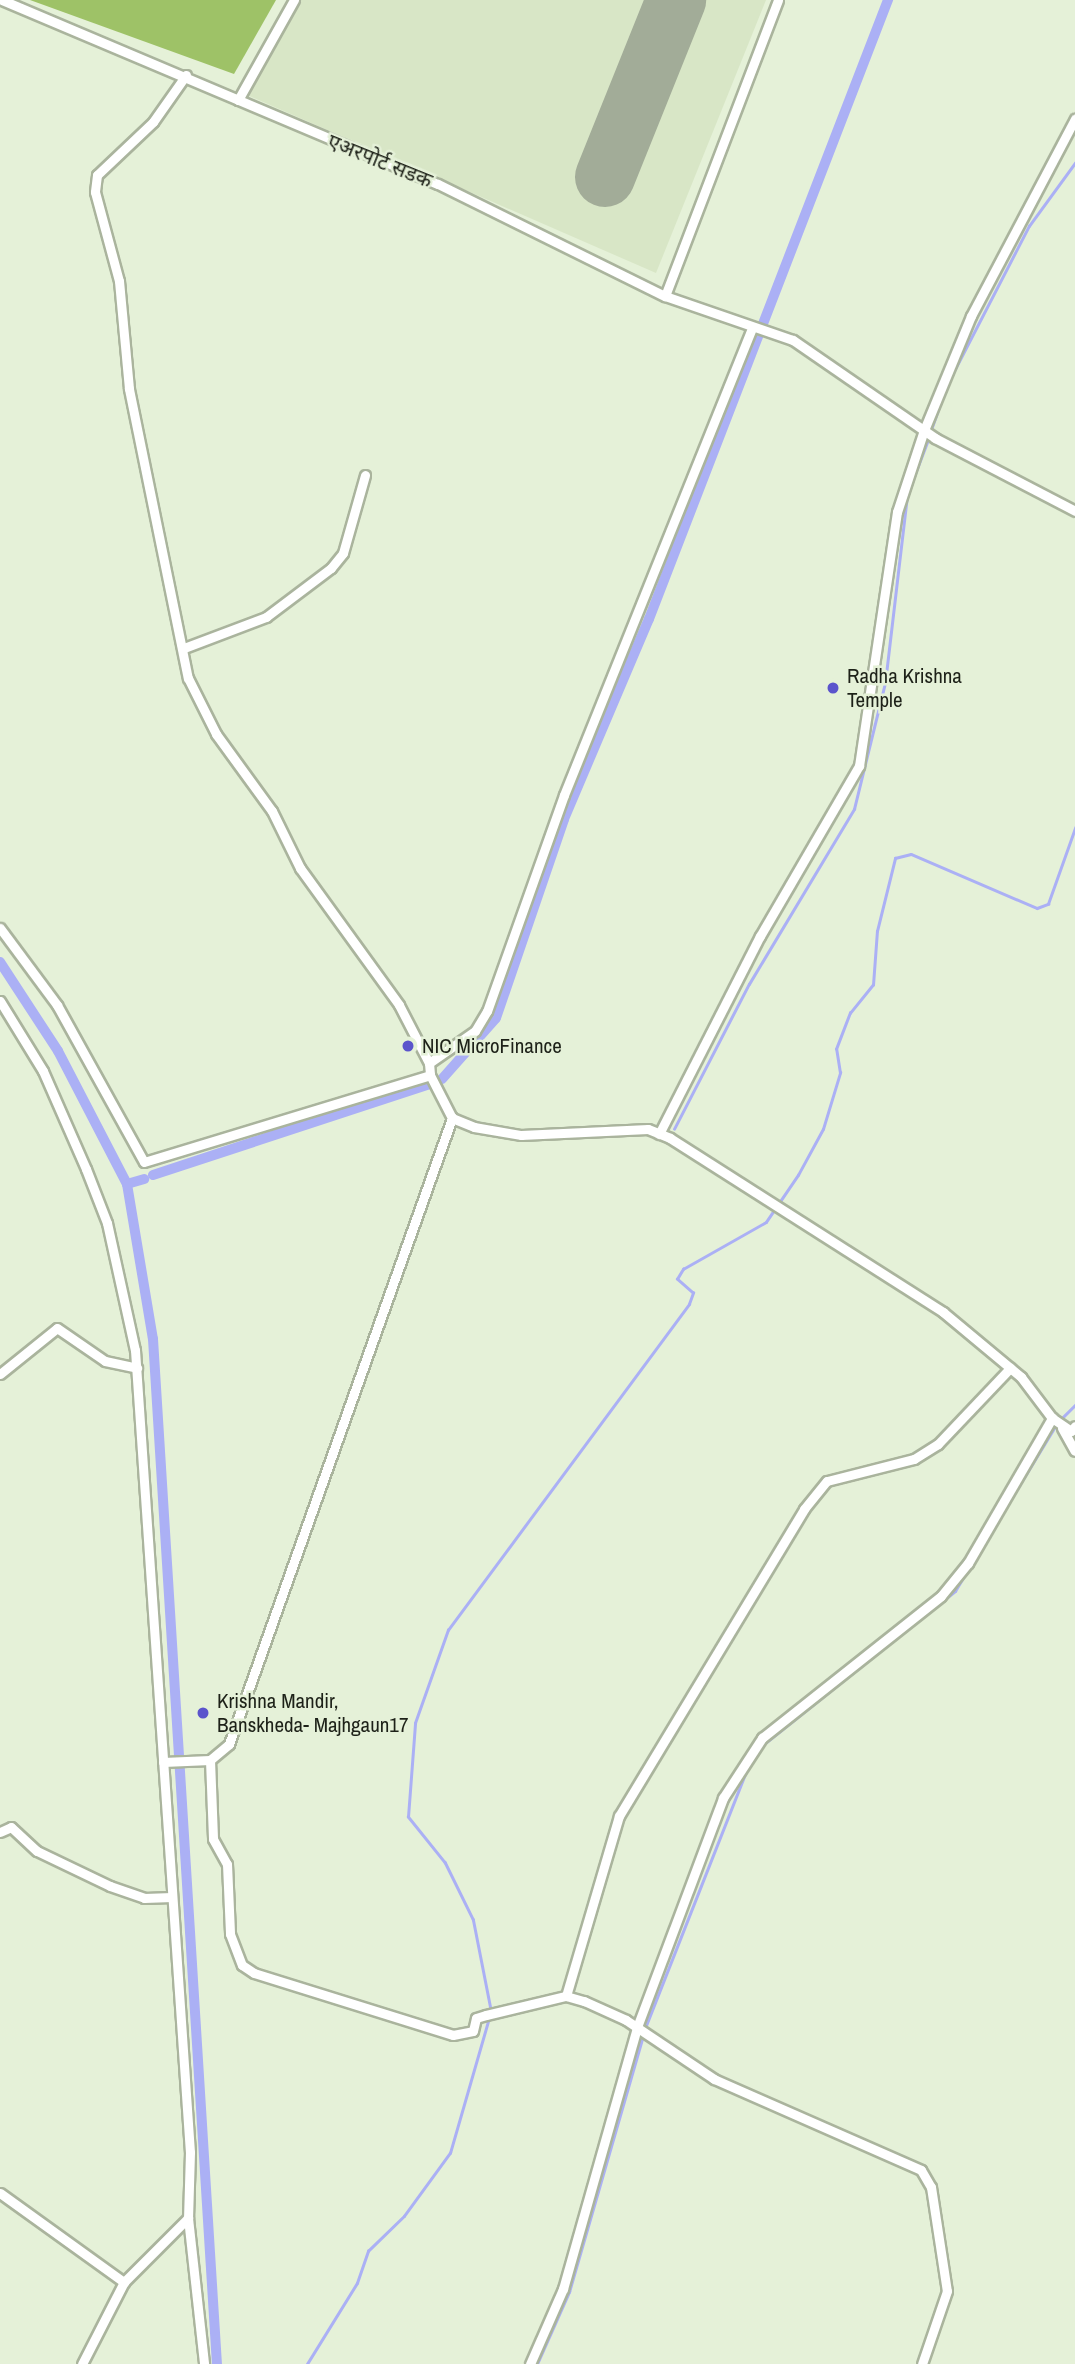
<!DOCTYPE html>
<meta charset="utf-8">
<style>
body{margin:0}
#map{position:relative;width:1075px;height:2364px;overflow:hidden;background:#e5f1d8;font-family:"Archivo Narrow","Noto Sans Devanagari",sans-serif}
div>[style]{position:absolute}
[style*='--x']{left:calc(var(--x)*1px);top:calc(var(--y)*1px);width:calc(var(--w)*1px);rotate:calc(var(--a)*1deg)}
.built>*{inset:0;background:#d8e6c6}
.forest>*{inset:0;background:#9ec267}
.stream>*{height:2.5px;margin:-1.25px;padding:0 1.25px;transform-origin:1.25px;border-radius:1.25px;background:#abb0f5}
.canal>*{height:10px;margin:-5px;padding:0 5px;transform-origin:5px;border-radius:5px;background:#abb0f5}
.runway>*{height:60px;margin:-30px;padding:0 30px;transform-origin:30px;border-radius:30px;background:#a2ac98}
.roads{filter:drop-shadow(2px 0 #aab49d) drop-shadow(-2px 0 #aab49d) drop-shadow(0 2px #aab49d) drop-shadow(0 -2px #aab49d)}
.street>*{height:9px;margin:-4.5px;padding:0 4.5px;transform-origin:4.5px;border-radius:4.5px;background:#fff}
.dots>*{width:19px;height:19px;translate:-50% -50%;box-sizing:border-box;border:4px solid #e5f1d8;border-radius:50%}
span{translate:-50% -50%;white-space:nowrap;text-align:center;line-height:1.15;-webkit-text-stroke:5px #e5f1d8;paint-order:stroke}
.street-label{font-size:21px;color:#1d2118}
.poi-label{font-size:21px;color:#1d2118}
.left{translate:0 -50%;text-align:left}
</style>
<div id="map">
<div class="built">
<div style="clip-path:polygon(301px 0,766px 0,656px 273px,247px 95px)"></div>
</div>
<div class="forest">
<div style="clip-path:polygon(30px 0,276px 0,234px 74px)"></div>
</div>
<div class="stream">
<div style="--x:952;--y:375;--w:168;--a:-62.7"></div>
<div style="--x:1029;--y:226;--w:78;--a:-53.9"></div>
<div style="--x:931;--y:430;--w:46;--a:-70.8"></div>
<div style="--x:674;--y:1129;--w:163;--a:-62.7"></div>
<div style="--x:749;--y:984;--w:204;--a:-59"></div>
<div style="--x:854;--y:809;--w:130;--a:-76.2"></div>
<div style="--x:885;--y:683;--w:189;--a:-83.3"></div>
<div style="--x:907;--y:495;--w:62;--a:-69.2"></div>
<div style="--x:1060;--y:1420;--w:21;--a:-45"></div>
<div style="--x:763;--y:1745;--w:246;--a:-38.7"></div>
<div style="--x:955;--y:1591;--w:194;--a:-58.7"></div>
<div style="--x:491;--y:2012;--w:94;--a:-101.1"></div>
<div style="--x:473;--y:1920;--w:64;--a:-116.2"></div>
<div style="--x:445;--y:1863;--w:59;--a:-128.8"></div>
<div style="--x:408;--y:1817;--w:94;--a:-85.7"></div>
<div style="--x:415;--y:1723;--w:99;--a:-70.5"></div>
<div style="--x:448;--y:1630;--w:405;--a:-53.5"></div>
<div style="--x:689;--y:1304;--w:12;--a:-70"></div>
<div style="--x:693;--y:1293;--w:21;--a:-139"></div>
<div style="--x:677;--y:1279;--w:12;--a:-59"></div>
<div style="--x:683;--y:1269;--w:95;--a:-29.5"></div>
<div style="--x:766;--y:1222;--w:57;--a:-55.8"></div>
<div style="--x:798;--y:1175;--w:52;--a:-61.5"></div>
<div style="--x:823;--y:1129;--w:59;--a:-73.1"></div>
<div style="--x:840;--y:1073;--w:24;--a:-99"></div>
<div style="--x:836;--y:1049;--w:39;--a:-69"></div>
<div style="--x:850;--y:1013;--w:36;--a:-51"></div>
<div style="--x:873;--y:985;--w:54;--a:-85.8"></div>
<div style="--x:877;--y:931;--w:75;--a:-76.1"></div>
<div style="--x:895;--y:858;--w:16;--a:-14"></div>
<div style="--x:911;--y:854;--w:137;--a:23.2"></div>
<div style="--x:1037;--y:908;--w:12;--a:-20"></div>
<div style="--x:1048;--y:904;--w:81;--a:-70.4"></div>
<div style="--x:645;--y:2028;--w:276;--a:-68.5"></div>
<div style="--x:307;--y:2364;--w:95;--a:-58.3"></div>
<div style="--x:357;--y:2283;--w:34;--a:-71"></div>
<div style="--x:368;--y:2251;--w:50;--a:-44.2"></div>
<div style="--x:404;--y:2216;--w:78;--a:-53.9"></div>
<div style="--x:450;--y:2153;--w:141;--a:-73.9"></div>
<div style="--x:537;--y:2364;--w:79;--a:-66"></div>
<div style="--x:569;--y:2292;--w:267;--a:-73.9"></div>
</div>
<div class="canal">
<div style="--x:0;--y:962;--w:106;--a:56.9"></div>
<div style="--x:58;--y:1051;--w:150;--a:62.6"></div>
<div style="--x:127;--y:1184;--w:157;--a:80.5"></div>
<div style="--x:153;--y:1339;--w:1027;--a:86.43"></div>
<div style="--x:442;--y:1079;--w:81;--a:-48.5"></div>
<div style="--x:496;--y:1018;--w:210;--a:-71.1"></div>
<div style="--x:564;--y:819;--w:217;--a:-67"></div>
<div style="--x:649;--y:619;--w:664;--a:-68.89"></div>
<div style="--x:153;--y:1175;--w:294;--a:-18.2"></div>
<div style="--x:127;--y:1184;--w:18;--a:-16"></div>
</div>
<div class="runway">
<div style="--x:605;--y:177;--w:191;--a:-68.1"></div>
</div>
<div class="roads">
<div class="street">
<div style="--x:2;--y:0;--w:473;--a:22.9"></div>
<div style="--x:438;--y:184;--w:253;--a:26.3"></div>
<div style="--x:665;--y:296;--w:135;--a:19"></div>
<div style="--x:793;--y:340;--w:173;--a:34.6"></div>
<div style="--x:935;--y:438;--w:158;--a:27.5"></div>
<div style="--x:186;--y:75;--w:57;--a:125.1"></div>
<div style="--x:153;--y:122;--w:77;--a:136.6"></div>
<div style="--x:97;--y:175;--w:17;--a:97"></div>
<div style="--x:95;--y:192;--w:92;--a:74.9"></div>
<div style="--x:119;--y:281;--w:108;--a:84.7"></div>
<div style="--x:129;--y:389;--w:295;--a:78.5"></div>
<div style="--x:188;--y:678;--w:63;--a:63.4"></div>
<div style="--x:216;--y:734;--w:95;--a:54"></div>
<div style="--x:272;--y:811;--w:64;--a:63.8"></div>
<div style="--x:300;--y:868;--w:169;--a:54.1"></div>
<div style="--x:399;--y:1005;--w:65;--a:62.7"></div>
<div style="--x:238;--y:100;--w:115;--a:-60.8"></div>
<div style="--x:665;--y:296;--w:317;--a:-69.1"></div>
<div style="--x:752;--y:328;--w:503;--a:111.93"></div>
<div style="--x:564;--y:795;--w:229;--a:109.6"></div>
<div style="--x:487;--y:1011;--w:23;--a:121"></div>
<div style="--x:475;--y:1031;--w:56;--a:145.2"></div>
<div style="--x:429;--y:1063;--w:12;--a:85"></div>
<div style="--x:430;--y:1075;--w:48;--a:62.9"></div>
<div style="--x:452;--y:1118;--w:24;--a:22"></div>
<div style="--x:474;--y:1127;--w:48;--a:9.7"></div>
<div style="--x:521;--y:1135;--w:127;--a:-2.7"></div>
<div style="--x:648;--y:1129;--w:24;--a:22"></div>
<div style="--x:670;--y:1138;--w:324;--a:32.5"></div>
<div style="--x:943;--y:1312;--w:102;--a:39.8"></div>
<div style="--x:1021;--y:1377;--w:51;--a:52.9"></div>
<div style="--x:1052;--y:1418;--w:23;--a:34"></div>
<div style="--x:1071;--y:1431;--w:6;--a:-51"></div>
<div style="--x:184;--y:648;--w:88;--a:-20.7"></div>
<div style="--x:266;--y:617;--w:81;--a:-37"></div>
<div style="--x:331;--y:568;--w:19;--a:-51"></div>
<div style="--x:343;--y:553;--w:81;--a:-74.2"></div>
<div style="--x:0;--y:928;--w:96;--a:53.5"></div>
<div style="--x:57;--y:1005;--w:179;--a:61"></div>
<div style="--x:144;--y:1162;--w:299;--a:-16.9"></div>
<div style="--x:0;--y:1001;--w:82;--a:58.4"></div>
<div style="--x:43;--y:1071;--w:107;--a:66.3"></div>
<div style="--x:86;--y:1169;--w:58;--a:68.7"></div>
<div style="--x:107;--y:1223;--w:130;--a:77.6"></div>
<div style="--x:135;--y:1350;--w:804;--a:86.08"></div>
<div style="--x:190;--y:2152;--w:66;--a:91.7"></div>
<div style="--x:188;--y:2218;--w:147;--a:83.7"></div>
<div style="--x:659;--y:1134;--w:222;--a:-63"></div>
<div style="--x:760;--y:936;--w:197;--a:-59.8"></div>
<div style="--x:859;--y:766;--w:257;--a:-81.5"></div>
<div style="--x:897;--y:512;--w:86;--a:-71.8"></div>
<div style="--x:924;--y:430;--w:123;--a:-67.6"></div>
<div style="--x:971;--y:316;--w:223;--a:-62.2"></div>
<div style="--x:0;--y:1374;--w:73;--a:-38.9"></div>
<div style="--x:57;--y:1328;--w:58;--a:34.5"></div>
<div style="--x:105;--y:1361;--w:33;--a:12"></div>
<div style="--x:1062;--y:1428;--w:26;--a:61"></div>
<div style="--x:210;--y:1760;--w:79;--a:87.8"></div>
<div style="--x:213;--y:1839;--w:29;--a:61"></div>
<div style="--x:227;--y:1864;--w:70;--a:87.5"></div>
<div style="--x:230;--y:1934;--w:33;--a:69"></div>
<div style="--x:242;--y:1965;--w:14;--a:34"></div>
<div style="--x:254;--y:1973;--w:208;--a:17.3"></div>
<div style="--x:453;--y:2035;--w:20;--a:-11"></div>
<div style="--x:473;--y:2031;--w:13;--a:-77"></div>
<div style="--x:476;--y:2018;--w:10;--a:-17"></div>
<div style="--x:486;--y:2015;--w:82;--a:-13.4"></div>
<div style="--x:566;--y:1996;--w:19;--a:16"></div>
<div style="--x:584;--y:2001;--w:46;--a:24.3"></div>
<div style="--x:626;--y:2020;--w:106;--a:33.8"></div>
<div style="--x:714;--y:2079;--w:226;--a:23.7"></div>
<div style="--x:921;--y:2170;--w:20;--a:60"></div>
<div style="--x:931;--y:2187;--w:105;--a:81.3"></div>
<div style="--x:947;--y:2291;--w:77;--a:108.9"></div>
<div style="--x:163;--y:1762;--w:47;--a:-2.4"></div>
<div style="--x:210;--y:1760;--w:25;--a:-40"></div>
<div style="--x:229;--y:1744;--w:665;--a:-70.39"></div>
<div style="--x:0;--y:1832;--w:12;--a:-24"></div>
<div style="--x:11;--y:1827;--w:35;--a:43"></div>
<div style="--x:37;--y:1851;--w:81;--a:25.6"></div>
<div style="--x:110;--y:1886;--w:36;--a:19"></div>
<div style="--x:144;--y:1898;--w:28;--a:-2"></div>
<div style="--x:566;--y:1996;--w:188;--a:-73.6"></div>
<div style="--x:619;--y:1816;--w:358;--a:-58.9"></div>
<div style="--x:804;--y:1509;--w:36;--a:-51"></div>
<div style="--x:827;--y:1481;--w:90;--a:-14.2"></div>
<div style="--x:914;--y:1459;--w:28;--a:-32"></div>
<div style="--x:938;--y:1444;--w:105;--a:-46.5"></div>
<div style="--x:0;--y:2193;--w:153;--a:35.7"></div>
<div style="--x:82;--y:2364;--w:92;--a:-62.9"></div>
<div style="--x:124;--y:2282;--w:91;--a:-45"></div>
<div style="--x:530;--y:2364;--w:82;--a:-66.3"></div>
<div style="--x:563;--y:2289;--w:272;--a:-74.2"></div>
<div style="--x:637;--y:2027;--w:245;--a:-69.4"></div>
<div style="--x:723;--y:1798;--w:72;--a:-57"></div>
<div style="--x:762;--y:1738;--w:228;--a:-38.4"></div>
<div style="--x:941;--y:1596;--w:43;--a:-50.7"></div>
<div style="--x:968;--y:1563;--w:168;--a:-59.9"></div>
</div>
</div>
<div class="dots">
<div style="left:833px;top:688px;background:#5b54cc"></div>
<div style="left:408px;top:1046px;background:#5b54cc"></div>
<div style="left:203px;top:1713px;background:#5b54cc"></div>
</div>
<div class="street-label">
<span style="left:380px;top:161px;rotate:22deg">एअरपोर्ट सडक</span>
</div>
<div class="poi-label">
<span class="left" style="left:847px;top:688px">Radha Krishna<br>Temple</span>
<span class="left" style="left:422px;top:1046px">NIC MicroFinance</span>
<span class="left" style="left:217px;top:1713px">Krishna Mandir,<br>Banskheda- Majhgaun17</span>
</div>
</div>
